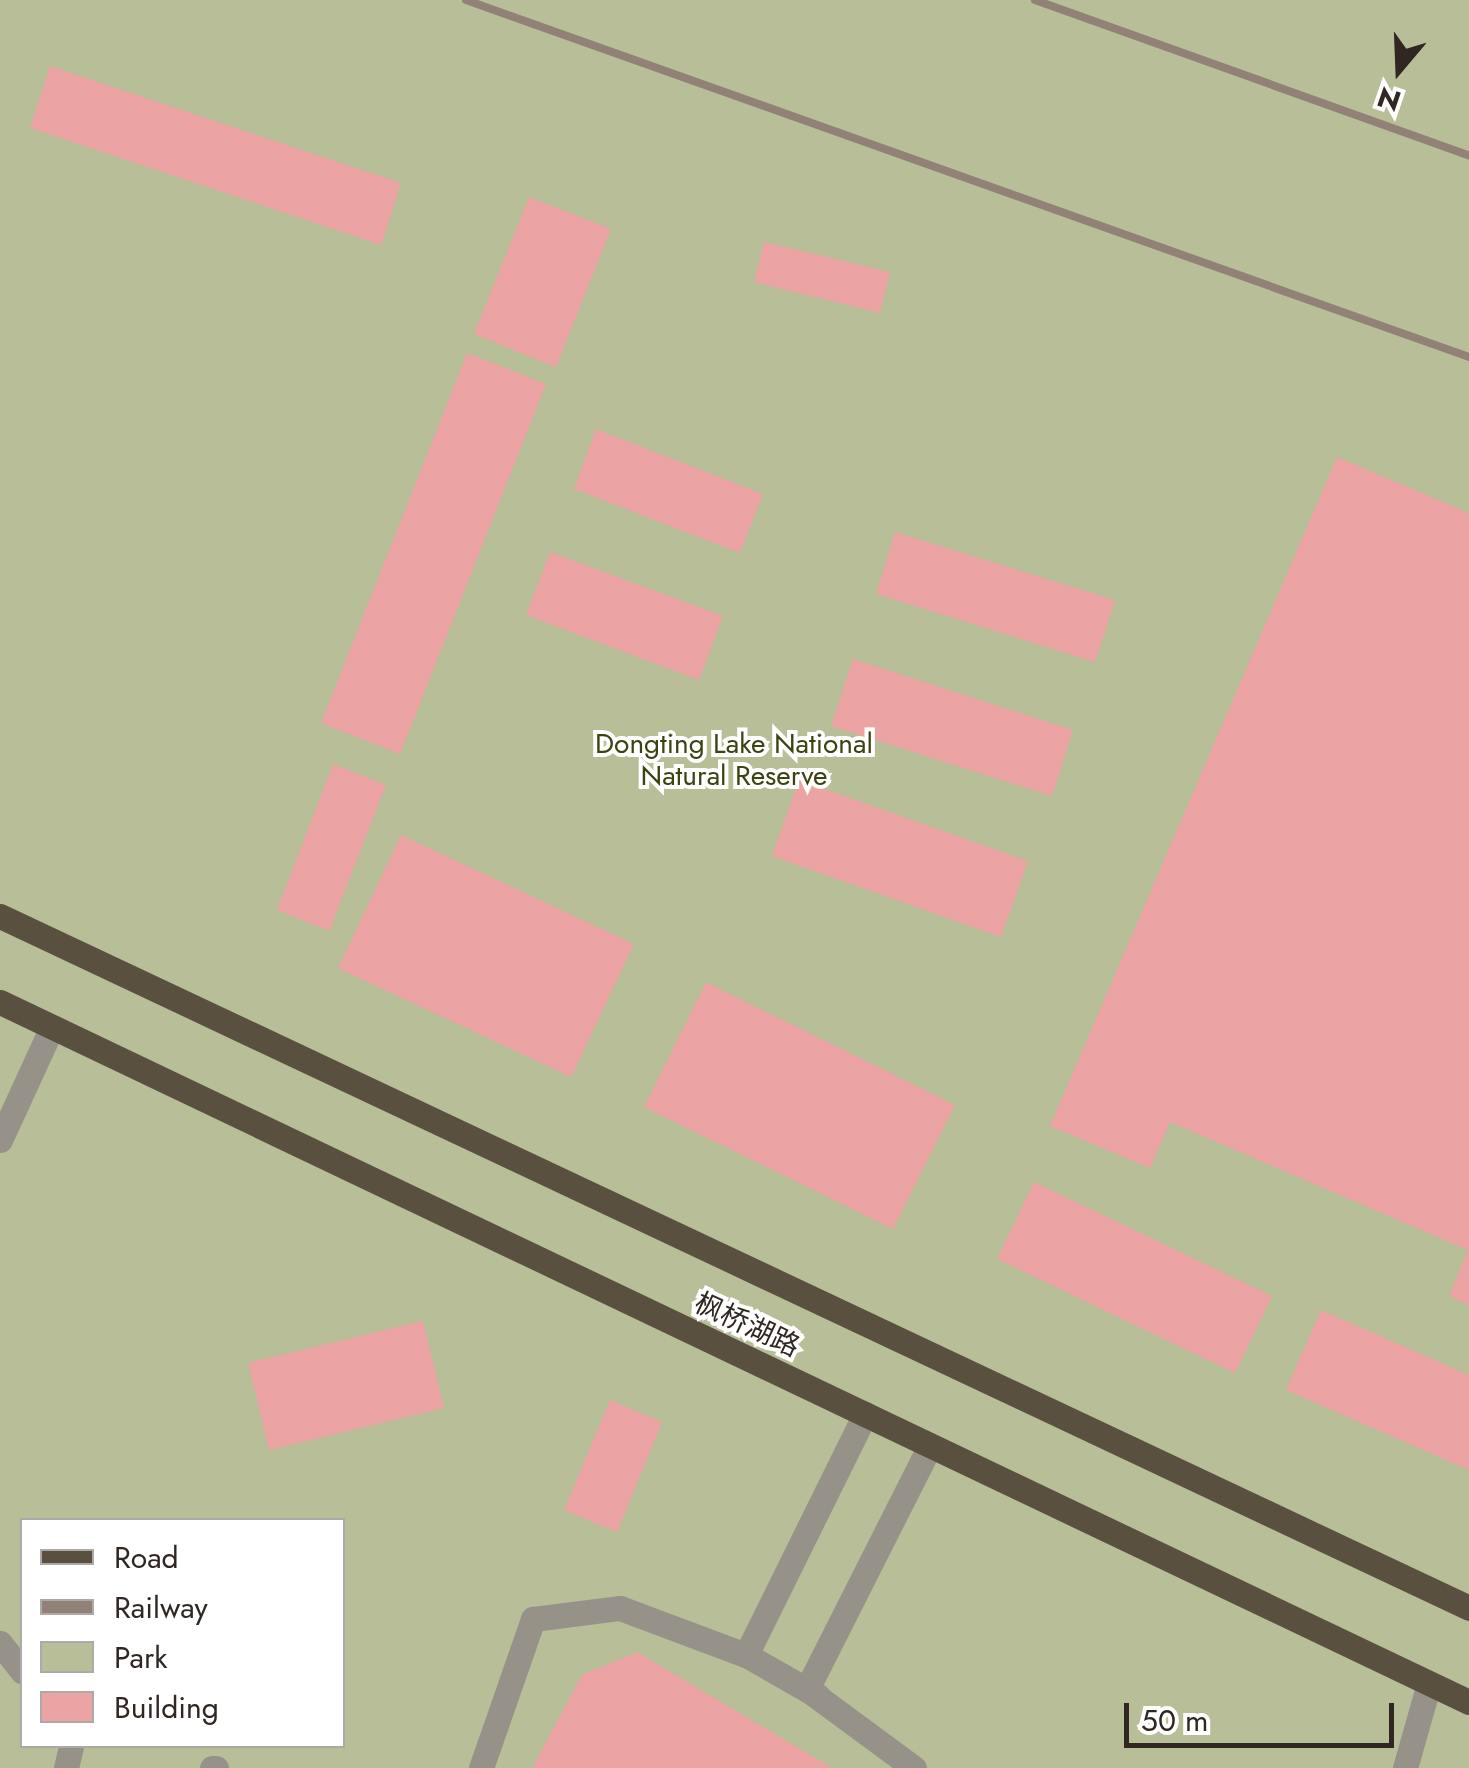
<!DOCTYPE html>
<meta charset="utf-8">
<style>
body{margin:0}
#map{position:relative;width:1469px;height:1768px;overflow:hidden;background:#f7ded0;font-family:Jost,"Noto Sans SC",sans-serif}
div>[style]{position:absolute}
[style*='--x']{left:calc(var(--x)*1px);top:calc(var(--y)*1px);width:calc(var(--w)*1px);rotate:calc(var(--a)*1deg)}
.green>*{inset:0;background:#b8be98}
.building>*{inset:0;background:#eca3a3}
.street>*{height:25px;margin:-12.5px;padding:0 12.5px;transform-origin:12.5px;border-radius:12.5px;background:#979289}
.primary>*{height:25px;margin:-12.5px;padding:0 12.5px;transform-origin:12.5px;border-radius:12.5px;background:#595040}
.rail>*{height:8px;margin:-4px;padding:0 4px;transform-origin:4px;border-radius:4px;background:#918177}
span{translate:-50% -50%;white-space:nowrap;text-align:center;line-height:1.15;-webkit-text-stroke:8px #fff;paint-order:stroke}
.park-label{font-size:28px;color:#3c4211}
.street-label{font-size:28px;color:#302722}
.legend{position:absolute;left:20px;top:1518px;width:325px;height:230px;box-sizing:border-box;background:#fff;border:2px solid #aca9a7;margin:0;padding:12px 18px;list-style:none;font-size:30px;color:#302722}
.legend li{display:flex;align-items:center;gap:20px;height:50px}
.legend b{width:50px;border:2px solid #aca9a7}
.north{position:absolute;left:1349px;top:20px;width:100px;height:100px;-webkit-text-stroke:8px #fff;paint-order:stroke;rotate:199deg;font-size:28px;font-weight:700;line-height:40px;text-align:center;color:#302722}
.north::after{content:'';display:block;margin:auto;width:35px;height:45px;background:#302722;clip-path:polygon(50% 0,100% 100%,50% 72%,0 100%)}
.scale{position:absolute;left:1124px;top:1703px;width:270px;height:45px;box-sizing:border-box;border:5px solid #302722;border-top:0;padding-left:12px;font-size:30px;line-height:35px;white-space:nowrap;color:#302722;-webkit-text-stroke:8px #fff;paint-order:stroke}
</style>
<div id="map">
<div class="green">
<div style="clip-path:polygon(evenodd,0 0,1469px 0,1469px 1768px,0 1768px,0 0,22px 1520px,342px 1520px,342px 1746px,22px 1746px,22px 1520px)"></div>
</div>
<div class="building">
<div style="clip-path:polygon(50px 66px,401px 183px,381px 245px,30px 128px)"></div>
<div style="clip-path:polygon(529px 197px,611px 229px,556px 367px,474px 334px)"></div>
<div style="clip-path:polygon(764px 242px,890px 272px,880px 313px,754px 282px)"></div>
<div style="clip-path:polygon(467px 353px,546px 384px,400px 754px,321px 723px)"></div>
<div style="clip-path:polygon(596px 429px,763px 494px,740px 553px,574px 489px)"></div>
<div style="clip-path:polygon(1337px 457px,1469px 513px,1469px 1305px,1449px 1296px,1468px 1250px,1170px 1122px,1150px 1168px,1050px 1126px)"></div>
<div style="clip-path:polygon(895px 532px,1115px 600px,1095px 662px,876px 594px)"></div>
<div style="clip-path:polygon(550px 552px,723px 616px,699px 680px,526px 615px)"></div>
<div style="clip-path:polygon(853px 659px,1073px 730px,1052px 796px,831px 726px)"></div>
<div style="clip-path:polygon(333px 764px,386px 785px,329px 931px,277px 910px)"></div>
<div style="clip-path:polygon(799px 780px,1028px 861px,1001px 937px,772px 856px)"></div>
<div style="clip-path:polygon(401px 835px,634px 944px,571px 1077px,338px 968px)"></div>
<div style="clip-path:polygon(706px 982px,955px 1105px,893px 1229px,644px 1107px)"></div>
<div style="clip-path:polygon(1034px 1182px,1272px 1296px,1235px 1373px,997px 1259px)"></div>
<div style="clip-path:polygon(1321px 1310px,1469px 1375px,1469px 1470px,1286px 1390px)"></div>
<div style="clip-path:polygon(423px 1321px,444px 1408px,269px 1450px,248px 1363px)"></div>
<div style="clip-path:polygon(610px 1400px,662px 1422px,617px 1532px,564px 1510px)"></div>
<div style="clip-path:polygon(637px 1652px,832px 1768px,532px 1768px,582px 1675px)"></div>
</div>
<div class="street">
<div style="--x:0;--y:1140;--w:124;--a:-65.3"></div>
<div style="--x:0;--y:1643;--w:36;--a:52"></div>
<div style="--x:746;--y:1655;--w:83;--a:29.7"></div>
<div style="--x:66;--y:1768;--w:23;--a:-77"></div>
<div style="--x:212;--y:1768;--w:4;--a:0"></div>
<div style="--x:481;--y:1768;--w:158;--a:-70.8"></div>
<div style="--x:533;--y:1619;--w:88;--a:-7.2"></div>
<div style="--x:620;--y:1608;--w:134;--a:20.5"></div>
<div style="--x:746;--y:1655;--w:269;--a:-63.7"></div>
<div style="--x:914;--y:1768;--w:133;--a:-143.6"></div>
<div style="--x:807;--y:1689;--w:273;--a:-63.2"></div>
<div style="--x:1405;--y:1768;--w:88;--a:-74.2"></div>
</div>
<div class="primary">
<div style="--x:0;--y:916;--w:1624;--a:25.22"></div>
<div style="--x:0;--y:1002;--w:1627;--a:25.48"></div>
</div>
<div class="rail">
<div style="--x:466;--y:0;--w:1065;--a:19.59"></div>
<div style="--x:1035;--y:0;--w:461;--a:19.7"></div>
</div>
<div class="park-label">
<span style="left:734px;top:760px">Dongting Lake National<br>Natural Reserve</span>
</div>
<div class="street-label">
<span style="left:747px;top:1325px;rotate:25deg">枫桥湖路</span>
</div>
<ul class="legend">
<li><b style="height:12px;background:#595040"></b>Road</li>
<li><b style="height:12px;background:#918177"></b>Railway</li>
<li><b style="height:28px;background:#b8be98"></b>Park</li>
<li><b style="height:28px;background:#eca3a3"></b>Building</li>
</ul>
<div class="north">N</div>
<div class="scale">50 m</div>
</div>
